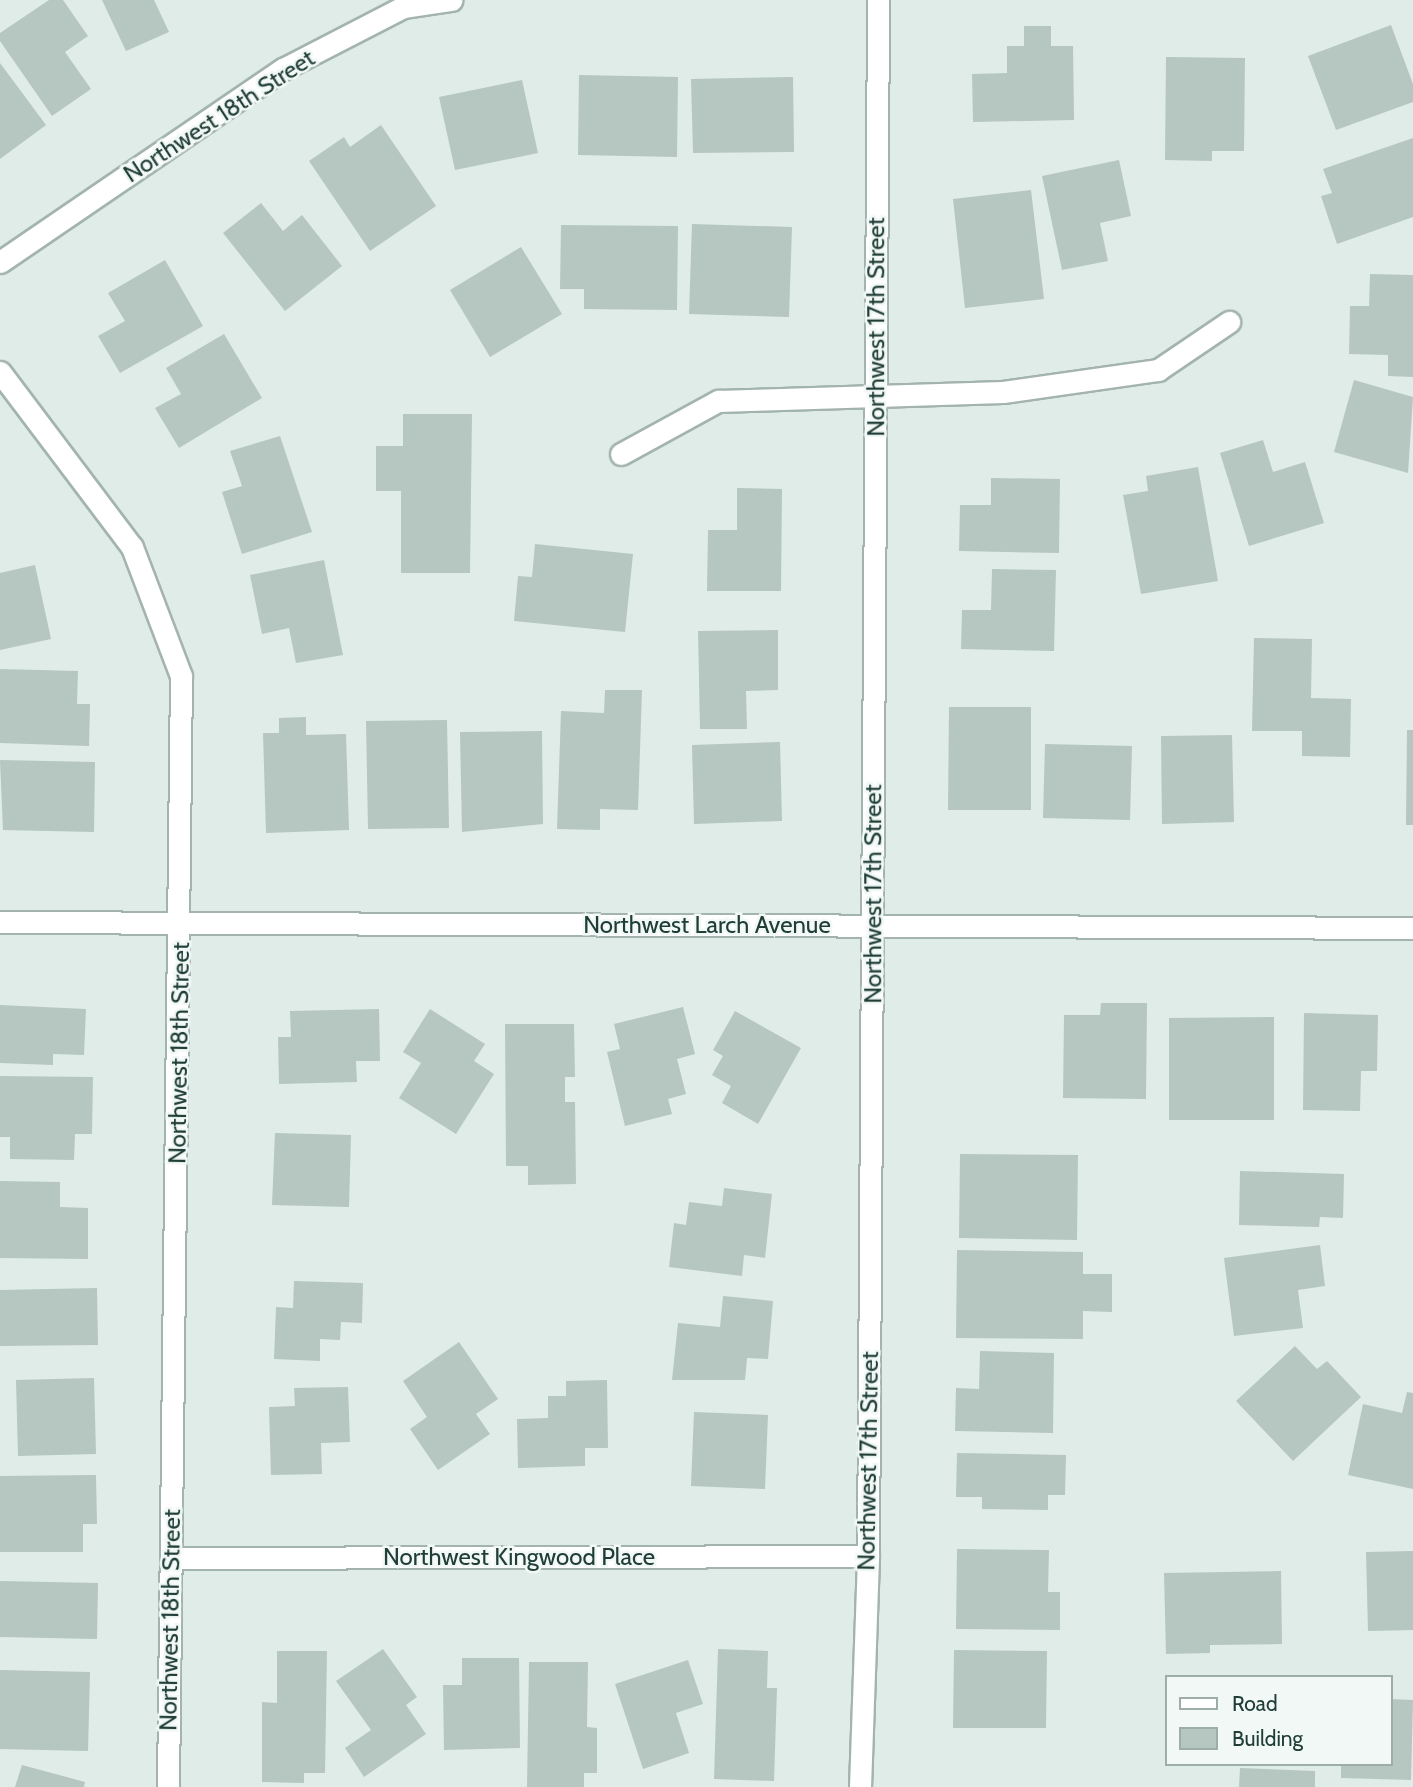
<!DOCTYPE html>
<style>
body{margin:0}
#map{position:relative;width:1413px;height:1787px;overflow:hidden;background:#e0ece7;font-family:Cabin,sans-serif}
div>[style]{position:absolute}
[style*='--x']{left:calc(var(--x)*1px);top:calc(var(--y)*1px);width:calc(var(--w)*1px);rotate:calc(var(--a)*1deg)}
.building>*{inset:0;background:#b5c7c0}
.roads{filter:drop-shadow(2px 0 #a3b4af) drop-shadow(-2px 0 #a3b4af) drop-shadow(0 2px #a3b4af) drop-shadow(0 -2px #a3b4af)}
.minor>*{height:21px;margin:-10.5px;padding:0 10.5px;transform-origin:10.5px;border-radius:10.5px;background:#fff}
span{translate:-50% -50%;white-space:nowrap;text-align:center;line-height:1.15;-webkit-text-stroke:5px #f1f8f5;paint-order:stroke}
.street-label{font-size:24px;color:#203d37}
.legend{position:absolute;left:1165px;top:1675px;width:228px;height:91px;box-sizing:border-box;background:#f1f8f5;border:2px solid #9dada9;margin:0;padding:9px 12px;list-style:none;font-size:21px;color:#203d37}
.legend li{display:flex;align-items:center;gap:14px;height:35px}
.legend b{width:35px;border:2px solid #9dada9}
</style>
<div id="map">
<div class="building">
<div style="clip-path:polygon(49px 0,63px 0,88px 36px,65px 52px,91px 89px,52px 116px,0 41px,0 33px)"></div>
<div style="clip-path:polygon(102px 0,154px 0,169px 32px,126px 51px)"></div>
<div style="clip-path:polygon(1391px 25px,1413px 84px,1413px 102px,1336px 130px,1308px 56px)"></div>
<div style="clip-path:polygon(1024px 26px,1051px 26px,1051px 46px,1073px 46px,1074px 120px,973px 122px,972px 74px,1007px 73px,1007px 46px,1024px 46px)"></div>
<div style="clip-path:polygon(1166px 57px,1245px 58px,1244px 151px,1212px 151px,1212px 161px,1165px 160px)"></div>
<div style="clip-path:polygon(0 63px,46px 125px,0 159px)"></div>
<div style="clip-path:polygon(579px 75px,678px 77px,677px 157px,578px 155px)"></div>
<div style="clip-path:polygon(793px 77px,794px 152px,693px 153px,691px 79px)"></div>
<div style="clip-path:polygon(522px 80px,538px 153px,455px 170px,439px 97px)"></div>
<div style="clip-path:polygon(381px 125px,436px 206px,370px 251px,309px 161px,344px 137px,350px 147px)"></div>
<div style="clip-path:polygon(1413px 138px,1413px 217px,1337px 244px,1321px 196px,1332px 193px,1323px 169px)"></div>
<div style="clip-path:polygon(1119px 160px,1131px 216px,1100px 223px,1108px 261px,1062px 270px,1042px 176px)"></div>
<div style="clip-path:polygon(1031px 190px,1044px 299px,965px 308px,953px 199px)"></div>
<div style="clip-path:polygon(261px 203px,283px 231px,302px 215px,342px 266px,285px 311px,223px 233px)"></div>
<div style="clip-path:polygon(692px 224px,792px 227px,789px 317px,689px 314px)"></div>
<div style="clip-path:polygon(561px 225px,678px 226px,677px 310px,584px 309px,584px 289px,560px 289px)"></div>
<div style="clip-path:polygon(521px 247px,562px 314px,490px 357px,450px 290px)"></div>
<div style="clip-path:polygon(165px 260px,203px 326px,120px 373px,98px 336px,125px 321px,108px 293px)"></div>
<div style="clip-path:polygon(1370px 274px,1413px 275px,1413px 377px,1388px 376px,1388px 355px,1349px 354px,1350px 306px,1369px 306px)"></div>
<div style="clip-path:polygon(224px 334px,262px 398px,179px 448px,155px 408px,181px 394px,166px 368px)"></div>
<div style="clip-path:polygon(1354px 380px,1413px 397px,1408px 473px,1334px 452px)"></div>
<div style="clip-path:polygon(403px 414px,472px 414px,470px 573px,401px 573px,401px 491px,376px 491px,376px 446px,403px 446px)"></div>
<div style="clip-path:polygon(280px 436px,312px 532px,242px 554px,222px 492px,242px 486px,230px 451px)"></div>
<div style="clip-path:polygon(1263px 440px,1273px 472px,1305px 462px,1324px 523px,1249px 546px,1220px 453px)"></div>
<div style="clip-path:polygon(1198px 467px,1218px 581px,1141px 594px,1123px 495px,1148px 491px,1146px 476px)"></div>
<div style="clip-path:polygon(991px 478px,1060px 479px,1059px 553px,959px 551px,960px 505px,991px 505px)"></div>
<div style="clip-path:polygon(737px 488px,782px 489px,781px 591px,707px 591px,708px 530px,737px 530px)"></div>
<div style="clip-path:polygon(535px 544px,633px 554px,625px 632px,514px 621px,518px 576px,532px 577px)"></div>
<div style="clip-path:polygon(324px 560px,343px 655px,296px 663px,289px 628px,262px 634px,250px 575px)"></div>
<div style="clip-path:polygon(35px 565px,51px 639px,0 650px,0 573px)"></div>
<div style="clip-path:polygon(992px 569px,1056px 570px,1054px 651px,961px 649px,962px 610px,991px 610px)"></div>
<div style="clip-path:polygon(778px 630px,778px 690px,746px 691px,747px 729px,700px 729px,698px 631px)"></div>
<div style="clip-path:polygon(1254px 638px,1312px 639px,1311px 698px,1351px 699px,1350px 757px,1302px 756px,1302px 731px,1252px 731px)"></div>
<div style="clip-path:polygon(0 669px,78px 671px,77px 704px,90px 704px,89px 746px,0 743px)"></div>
<div style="clip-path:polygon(605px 690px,642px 690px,638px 810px,600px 809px,600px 830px,557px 829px,561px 711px,604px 713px)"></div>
<div style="clip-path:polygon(949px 707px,1031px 707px,1031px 810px,948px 810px)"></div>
<div style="clip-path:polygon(306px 717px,306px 735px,346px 734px,349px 830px,266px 833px,263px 733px,279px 733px,279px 718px)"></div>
<div style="clip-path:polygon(447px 720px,449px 828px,368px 829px,366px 721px)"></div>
<div style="clip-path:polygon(1407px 730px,1413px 730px,1413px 825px,1406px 825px)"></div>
<div style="clip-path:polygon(542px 731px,543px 824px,462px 832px,460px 732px)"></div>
<div style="clip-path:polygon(1232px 735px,1234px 822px,1162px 824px,1161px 736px)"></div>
<div style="clip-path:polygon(780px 742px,782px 821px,694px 824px,692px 745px)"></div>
<div style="clip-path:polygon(1045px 744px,1132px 746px,1130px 820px,1043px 818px)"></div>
<div style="clip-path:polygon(0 760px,95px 762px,94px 832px,3px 830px)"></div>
<div style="clip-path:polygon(1101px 1003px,1147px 1003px,1146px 1099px,1063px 1098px,1064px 1015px,1100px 1015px)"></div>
<div style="clip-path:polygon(0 1005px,86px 1009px,84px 1055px,53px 1054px,53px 1065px,0 1063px)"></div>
<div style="clip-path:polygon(683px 1007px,695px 1054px,677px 1059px,686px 1094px,668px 1099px,672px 1114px,625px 1126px,607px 1052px,620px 1049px,614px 1024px)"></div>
<div style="clip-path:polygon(379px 1009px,380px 1061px,356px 1061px,357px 1082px,279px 1084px,278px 1037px,291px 1037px,290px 1011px)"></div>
<div style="clip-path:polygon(430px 1009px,485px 1044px,474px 1061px,494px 1074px,456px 1134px,399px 1098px,421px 1063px,403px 1052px)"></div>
<div style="clip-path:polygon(735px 1011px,801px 1048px,758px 1124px,722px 1103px,731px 1086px,712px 1075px,723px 1056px,713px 1050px)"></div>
<div style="clip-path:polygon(1304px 1013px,1378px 1015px,1377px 1071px,1361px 1071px,1360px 1111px,1303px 1110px)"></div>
<div style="clip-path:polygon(1274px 1017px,1274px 1120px,1169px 1120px,1169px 1018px)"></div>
<div style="clip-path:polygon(505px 1024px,574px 1024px,575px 1077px,565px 1077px,565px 1102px,575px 1102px,576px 1184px,528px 1185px,528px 1166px,506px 1166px)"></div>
<div style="clip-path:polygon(0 1076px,93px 1077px,92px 1134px,75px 1134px,74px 1160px,10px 1159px,10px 1137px,0 1137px)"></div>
<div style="clip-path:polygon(275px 1133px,351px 1135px,349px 1207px,272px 1205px)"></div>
<div style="clip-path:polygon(960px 1154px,1078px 1155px,1077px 1240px,959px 1238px)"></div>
<div style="clip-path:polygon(1240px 1171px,1344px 1174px,1343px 1218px,1320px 1217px,1319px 1227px,1239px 1225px)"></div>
<div style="clip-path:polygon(0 1181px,60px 1182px,60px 1207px,88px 1208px,88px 1259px,0 1258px)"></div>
<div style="clip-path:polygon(724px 1188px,772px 1194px,765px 1258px,744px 1255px,742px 1276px,669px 1267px,674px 1223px,686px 1225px,689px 1202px,722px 1206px)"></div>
<div style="clip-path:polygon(1320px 1245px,1325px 1286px,1298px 1290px,1303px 1328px,1234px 1336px,1224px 1258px)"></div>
<div style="clip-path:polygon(957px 1250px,1083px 1252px,1083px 1274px,1112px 1274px,1112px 1312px,1083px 1311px,1083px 1339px,956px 1338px)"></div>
<div style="clip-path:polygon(294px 1281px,363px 1283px,362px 1323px,341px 1322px,340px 1340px,320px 1339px,320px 1361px,274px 1359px,276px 1307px,293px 1308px)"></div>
<div style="clip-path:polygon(97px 1288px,98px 1345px,0 1346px,0 1290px)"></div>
<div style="clip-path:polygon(723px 1296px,773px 1301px,768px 1359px,747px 1358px,745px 1380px,672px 1380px,678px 1323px,720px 1327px)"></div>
<div style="clip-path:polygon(459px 1342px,498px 1399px,476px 1414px,490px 1434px,438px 1470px,410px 1429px,427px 1417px,403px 1381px)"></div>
<div style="clip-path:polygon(1295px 1346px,1317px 1369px,1327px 1361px,1361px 1397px,1293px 1461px,1236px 1401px)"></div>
<div style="clip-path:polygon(980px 1351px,1054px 1353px,1053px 1433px,955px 1431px,956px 1388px,979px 1389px)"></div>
<div style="clip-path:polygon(94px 1378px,96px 1454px,18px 1456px,16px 1380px)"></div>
<div style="clip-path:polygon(607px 1380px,608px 1448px,585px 1448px,585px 1466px,518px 1468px,517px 1419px,548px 1418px,548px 1396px,566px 1396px,566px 1381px)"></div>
<div style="clip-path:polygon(348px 1387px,350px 1442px,321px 1443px,322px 1474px,271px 1475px,269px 1407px,295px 1406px,294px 1388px)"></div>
<div style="clip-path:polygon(1407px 1392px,1413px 1393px,1413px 1489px,1348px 1475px,1363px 1404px,1402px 1413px)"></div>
<div style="clip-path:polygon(694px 1412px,768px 1415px,765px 1489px,691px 1486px)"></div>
<div style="clip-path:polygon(957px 1453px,1066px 1455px,1065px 1495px,1048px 1495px,1048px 1510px,982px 1509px,982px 1497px,956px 1497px)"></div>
<div style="clip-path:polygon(96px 1475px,97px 1524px,83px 1524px,83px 1552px,0 1552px,0 1476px)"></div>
<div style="clip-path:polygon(957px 1549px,1049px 1550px,1048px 1592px,1060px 1592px,1060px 1630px,956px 1629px)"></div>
<div style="clip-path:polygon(1413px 1551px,1413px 1630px,1368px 1631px,1366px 1552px)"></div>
<div style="clip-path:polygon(1281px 1571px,1282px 1644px,1210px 1645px,1210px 1653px,1166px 1654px,1164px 1573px)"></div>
<div style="clip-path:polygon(0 1581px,98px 1583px,97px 1639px,0 1637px)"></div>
<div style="clip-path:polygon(383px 1649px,417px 1697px,406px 1705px,426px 1734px,364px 1777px,345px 1748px,371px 1730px,336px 1681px)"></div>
<div style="clip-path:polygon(718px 1649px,768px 1651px,767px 1688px,777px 1688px,774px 1781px,714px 1779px)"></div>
<div style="clip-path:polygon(954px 1650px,1047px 1651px,1046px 1728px,953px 1728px)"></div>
<div style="clip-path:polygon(277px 1651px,327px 1651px,325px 1773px,304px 1773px,304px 1783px,262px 1782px,262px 1702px,277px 1703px)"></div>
<div style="clip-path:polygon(462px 1658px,519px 1658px,520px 1748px,444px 1750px,443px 1685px,462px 1685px)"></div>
<div style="clip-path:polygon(688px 1660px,703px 1704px,676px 1713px,689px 1753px,643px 1769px,615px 1684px)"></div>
<div style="clip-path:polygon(529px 1662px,588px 1662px,587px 1727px,597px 1728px,597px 1773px,584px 1773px,584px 1787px,527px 1787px)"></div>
<div style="clip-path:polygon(0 1670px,90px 1672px,88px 1751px,0 1749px)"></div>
<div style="clip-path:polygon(1390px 1699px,1413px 1700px,1411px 1780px,1341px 1778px,1341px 1764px,1390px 1764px)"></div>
<div style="clip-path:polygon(22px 1765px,85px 1782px,84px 1787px,15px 1787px)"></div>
<div style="clip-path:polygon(1240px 1768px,1315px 1771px,1315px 1787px,1239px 1787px)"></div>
</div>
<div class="roads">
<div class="minor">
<div style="--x:0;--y:262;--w:343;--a:-34.3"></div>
<div style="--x:283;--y:69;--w:135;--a:-27.3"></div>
<div style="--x:403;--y:7;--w:49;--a:-8.3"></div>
<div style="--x:0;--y:372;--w:219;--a:53"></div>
<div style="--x:132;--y:547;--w:138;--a:69.2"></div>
<div style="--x:181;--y:676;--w:1111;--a:90.67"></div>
<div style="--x:621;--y:454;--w:111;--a:-28.7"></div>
<div style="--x:718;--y:401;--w:285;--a:-1.8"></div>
<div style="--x:1003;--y:392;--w:157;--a:-8.1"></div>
<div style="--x:1158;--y:370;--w:86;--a:-34.1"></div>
<div style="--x:0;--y:922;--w:1413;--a:0.24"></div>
<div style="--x:171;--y:1558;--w:697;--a:-0.16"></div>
<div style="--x:860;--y:1787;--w:231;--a:-88"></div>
<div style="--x:868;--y:1556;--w:1556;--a:-89.63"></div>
</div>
</div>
<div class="street-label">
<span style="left:219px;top:116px;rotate:-33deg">Northwest 18th Street</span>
<span style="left:876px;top:327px;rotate:-90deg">Northwest 17th Street</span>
<span style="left:873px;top:894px;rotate:-90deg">Northwest 17th Street</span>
<span style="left:707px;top:925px">Northwest Larch Avenue</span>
<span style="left:179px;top:1053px;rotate:-89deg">Northwest 18th Street</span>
<span style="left:868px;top:1461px;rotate:-89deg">Northwest 17th Street</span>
<span style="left:519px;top:1557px">Northwest Kingwood Place</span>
<span style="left:170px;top:1620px;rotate:-89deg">Northwest 18th Street</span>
</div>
<ul class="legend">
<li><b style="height:9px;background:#fff"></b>Road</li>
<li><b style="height:19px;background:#b5c7c0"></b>Building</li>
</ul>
</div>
